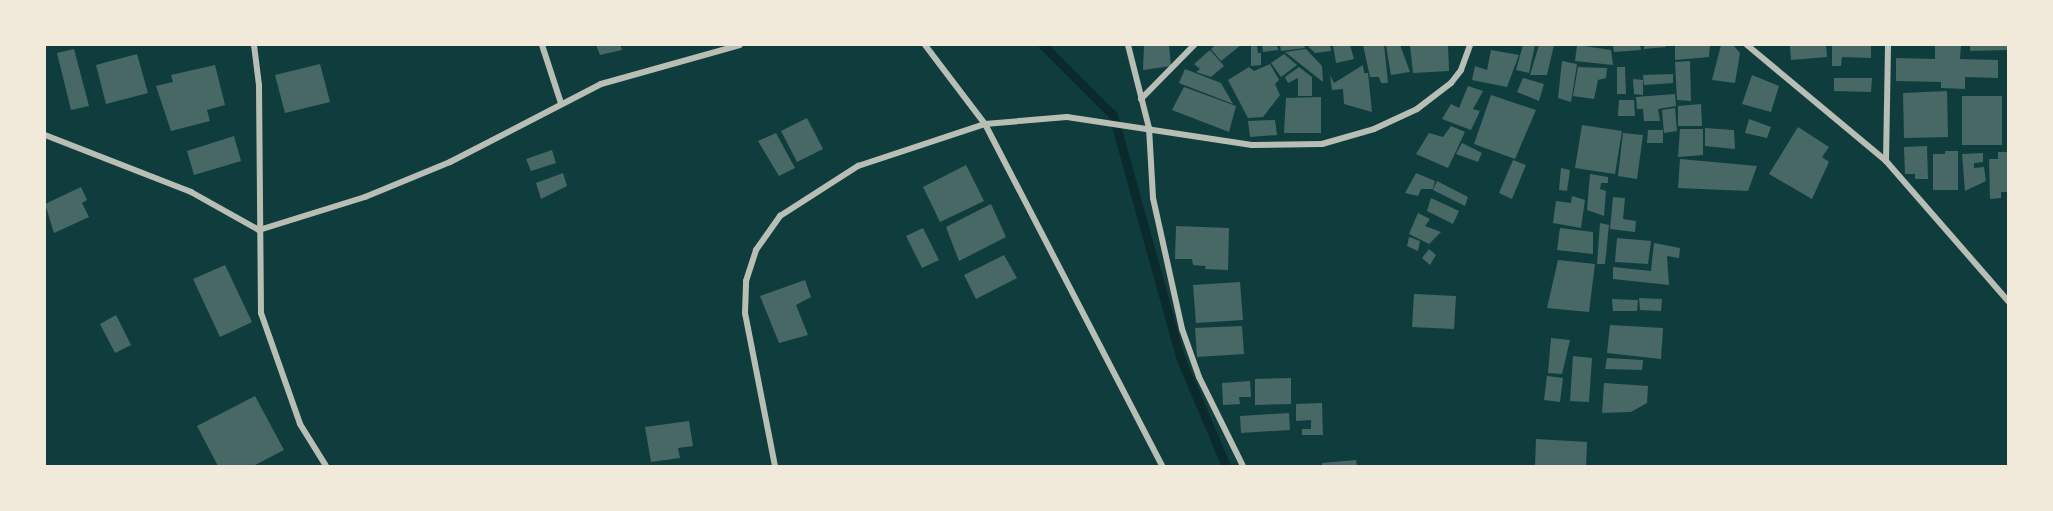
<!DOCTYPE html>
<style>
body{margin:0}
#map{position:relative;width:2053px;height:511px;overflow:hidden;background:#0f3d3e;font-family:Commissioner,sans-serif}
div>[style]{position:absolute}
[style*='--x']{left:calc(var(--x)*1px);top:calc(var(--y)*1px);width:calc(var(--w)*1px);rotate:calc(var(--a)*1deg)}
.stream>*{height:9px;margin:-4.5px;padding:0 4.5px;transform-origin:4.5px;border-radius:4.5px;background:#0a2a2b}
.building>*{inset:0;background:#486865}
.minor>*{height:6px;margin:-3px;padding:0 3px;transform-origin:3px;border-radius:3px;background:#b8beb3}
span{translate:-50% -50%;white-space:nowrap;text-align:center;line-height:1.15;-webkit-text-stroke:6px #f1e9da;paint-order:stroke}
.frame{position:absolute;inset:0;border:46px solid #f1e9da;pointer-events:none}
</style>
<div id="map">
<div class="stream">
<div style="--x:1043;--y:45;--w:99;--a:45"></div>
<div style="--x:1113;--y:115;--w:251;--a:74.5"></div>
<div style="--x:1180;--y:357;--w:118;--a:67.1"></div>
</div>
<div class="building">
<div style="clip-path:polygon(596px 45px,620px 45px,622px 50px,600px 55px)"></div>
<div style="clip-path:polygon(1144px 45px,1169px 45px,1171px 66px,1143px 70px)"></div>
<div style="clip-path:polygon(1215px 45px,1241px 45px,1221px 61px,1211px 49px)"></div>
<div style="clip-path:polygon(1251px 45px,1257px 46px,1258px 53px,1261px 53px,1261px 65px,1251px 66px)"></div>
<div style="clip-path:polygon(1262px 45px,1277px 45px,1278px 50px,1263px 52px)"></div>
<div style="clip-path:polygon(1280px 45px,1304px 45px,1305px 48px,1281px 51px)"></div>
<div style="clip-path:polygon(1307px 45px,1330px 45px,1331px 51px,1315px 53px)"></div>
<div style="clip-path:polygon(1333px 45px,1350px 45px,1354px 59px,1336px 63px)"></div>
<div style="clip-path:polygon(1363px 45px,1384px 45px,1388px 83px,1381px 83px,1379px 77px,1370px 77px)"></div>
<div style="clip-path:polygon(1386px 45px,1400px 45px,1410px 72px,1391px 75px)"></div>
<div style="clip-path:polygon(1410px 45px,1448px 45px,1449px 71px,1413px 73px)"></div>
<div style="clip-path:polygon(1523px 45px,1535px 45px,1529px 73px,1516px 70px)"></div>
<div style="clip-path:polygon(1539px 45px,1554px 45px,1547px 75px,1530px 75px)"></div>
<div style="clip-path:polygon(1577px 45px,1611px 50px,1613px 65px,1575px 61px)"></div>
<div style="clip-path:polygon(1613px 45px,1640px 45px,1641px 50px,1614px 52px)"></div>
<div style="clip-path:polygon(1644px 45px,1666px 45px,1666px 47px,1644px 49px)"></div>
<div style="clip-path:polygon(1675px 45px,1710px 45px,1709px 57px,1675px 60px)"></div>
<div style="clip-path:polygon(1721px 45px,1733px 45px,1740px 53px,1735px 83px,1712px 80px)"></div>
<div style="clip-path:polygon(1790px 45px,1826px 45px,1827px 57px,1791px 60px)"></div>
<div style="clip-path:polygon(1832px 45px,1871px 45px,1871px 58px,1842px 57px,1841px 66px,1832px 66px)"></div>
<div style="clip-path:polygon(1935px 45px,1961px 45px,1960px 59px,1998px 60px,1998px 78px,1965px 77px,1965px 89px,1941px 88px,1941px 82px,1896px 81px,1896px 58px,1935px 59px)"></div>
<div style="clip-path:polygon(1970px 45px,2008px 45px,2008px 50px,1970px 51px)"></div>
<div style="clip-path:polygon(74px 49px,89px 106px,71px 110px,57px 53px)"></div>
<div style="clip-path:polygon(1306px 49px,1322px 66px,1323px 82px,1285px 52px)"></div>
<div style="clip-path:polygon(1210px 50px,1224px 66px,1211px 77px,1196px 72px,1200px 69px,1194px 64px)"></div>
<div style="clip-path:polygon(1491px 50px,1519px 55px,1507px 87px,1472px 80px,1475px 66px,1487px 70px)"></div>
<div style="clip-path:polygon(137px 54px,148px 93px,106px 104px,96px 65px)"></div>
<div style="clip-path:polygon(1284px 54px,1297px 65px,1281px 77px,1271px 63px)"></div>
<div style="clip-path:polygon(1562px 61px,1577px 64px,1571px 102px,1558px 98px)"></div>
<div style="clip-path:polygon(1690px 61px,1691px 101px,1677px 100px,1675px 62px)"></div>
<div style="clip-path:polygon(320px 64px,330px 102px,285px 113px,275px 75px)"></div>
<div style="clip-path:polygon(1270px 64px,1279px 80px,1275px 84px,1280px 95px,1263px 117px,1248px 118px,1228px 80px,1249px 67px,1254px 71px)"></div>
<div style="clip-path:polygon(215px 65px,225px 105px,207px 110px,210px 121px,171px 131px,156px 86px,173px 82px,171px 75px)"></div>
<div style="clip-path:polygon(1363px 65px,1364px 73px,1368px 73px,1372px 112px,1344px 104px,1343px 89px,1332px 90px,1330px 75px,1334px 83px)"></div>
<div style="clip-path:polygon(1299px 67px,1312px 77px,1312px 96px,1298px 96px,1298px 78px,1288px 83px,1285px 77px)"></div>
<div style="clip-path:polygon(1578px 67px,1607px 68px,1606px 78px,1598px 80px,1594px 99px,1573px 96px)"></div>
<div style="clip-path:polygon(1617px 67px,1625px 67px,1626px 94px,1617px 94px)"></div>
<div style="clip-path:polygon(1185px 69px,1221px 83px,1233px 104px,1179px 83px)"></div>
<div style="clip-path:polygon(1673px 74px,1673px 83px,1644px 85px,1643px 75px)"></div>
<div style="clip-path:polygon(1752px 75px,1779px 86px,1771px 112px,1742px 104px)"></div>
<div style="clip-path:polygon(1523px 78px,1544px 84px,1539px 101px,1517px 92px)"></div>
<div style="clip-path:polygon(1834px 78px,1872px 78px,1871px 92px,1834px 91px)"></div>
<div style="clip-path:polygon(1633px 79px,1643px 80px,1643px 95px,1634px 94px)"></div>
<div style="clip-path:polygon(1468px 86px,1483px 91px,1473px 109px,1480px 111px,1471px 130px,1442px 119px,1451px 104px,1459px 108px)"></div>
<div style="clip-path:polygon(1184px 87px,1236px 106px,1229px 132px,1172px 110px)"></div>
<div style="clip-path:polygon(1947px 91px,1948px 137px,1904px 138px,1903px 93px)"></div>
<div style="clip-path:polygon(1675px 94px,1676px 106px,1658px 109px,1660px 121px,1644px 121px,1643px 109px,1637px 109px,1636px 97px)"></div>
<div style="clip-path:polygon(1491px 95px,1536px 110px,1515px 159px,1474px 144px)"></div>
<div style="clip-path:polygon(1962px 96px,2002px 96px,2002px 145px,1962px 145px)"></div>
<div style="clip-path:polygon(1321px 97px,1321px 133px,1284px 133px,1286px 98px)"></div>
<div style="clip-path:polygon(1619px 100px,1634px 100px,1635px 116px,1618px 116px)"></div>
<div style="clip-path:polygon(1701px 104px,1702px 126px,1678px 126px,1678px 106px)"></div>
<div style="clip-path:polygon(1675px 108px,1677px 131px,1664px 133px,1662px 110px)"></div>
<div style="clip-path:polygon(807px 118px,823px 149px,797px 162px,781px 131px)"></div>
<div style="clip-path:polygon(1749px 119px,1771px 127px,1767px 138px,1745px 133px)"></div>
<div style="clip-path:polygon(1275px 120px,1277px 135px,1250px 137px,1248px 121px)"></div>
<div style="clip-path:polygon(1582px 125px,1622px 131px,1615px 174px,1575px 168px)"></div>
<div style="clip-path:polygon(1451px 126px,1465px 132px,1448px 168px,1416px 154px,1429px 133px,1443px 137px)"></div>
<div style="clip-path:polygon(1798px 127px,1829px 147px,1822px 157px,1829px 162px,1812px 199px,1769px 174px)"></div>
<div style="clip-path:polygon(1705px 128px,1734px 130px,1735px 149px,1705px 146px)"></div>
<div style="clip-path:polygon(1680px 129px,1703px 129px,1703px 155px,1678px 157px)"></div>
<div style="clip-path:polygon(1648px 130px,1663px 130px,1663px 143px,1647px 143px)"></div>
<div style="clip-path:polygon(776px 133px,795px 168px,779px 176px,758px 141px)"></div>
<div style="clip-path:polygon(1623px 133px,1643px 135px,1637px 179px,1618px 176px)"></div>
<div style="clip-path:polygon(234px 136px,241px 161px,194px 175px,187px 151px)"></div>
<div style="clip-path:polygon(1462px 143px,1482px 153px,1478px 162px,1456px 154px)"></div>
<div style="clip-path:polygon(1927px 146px,1928px 179px,1915px 179px,1915px 174px,1905px 174px,1904px 147px)"></div>
<div style="clip-path:polygon(552px 150px,556px 163px,531px 171px,526px 159px)"></div>
<div style="clip-path:polygon(1945px 151px,1958px 151px,1958px 190px,1933px 190px,1933px 154px,1945px 154px)"></div>
<div style="clip-path:polygon(1998px 152px,2008px 152px,2008px 192px,2001px 192px,2001px 198px,1990px 199px,1989px 159px,1998px 159px)"></div>
<div style="clip-path:polygon(1983px 153px,1983px 162px,1974px 163px,1974px 168px,1984px 167px,1986px 181px,1965px 191px,1962px 154px)"></div>
<div style="clip-path:polygon(1680px 159px,1757px 166px,1748px 191px,1678px 188px)"></div>
<div style="clip-path:polygon(1513px 160px,1526px 165px,1512px 199px,1499px 193px)"></div>
<div style="clip-path:polygon(966px 165px,984px 201px,940px 222px,923px 187px)"></div>
<div style="clip-path:polygon(1561px 168px,1570px 170px,1567px 191px,1559px 190px)"></div>
<div style="clip-path:polygon(563px 173px,567px 186px,541px 199px,536px 183px)"></div>
<div style="clip-path:polygon(1416px 173px,1435px 181px,1433px 189px,1421px 189px,1418px 196px,1405px 193px)"></div>
<div style="clip-path:polygon(1590px 174px,1608px 177px,1608px 183px,1601px 183px,1600px 189px,1606px 191px,1604px 216px,1587px 210px)"></div>
<div style="clip-path:polygon(1437px 181px,1468px 197px,1465px 206px,1433px 190px)"></div>
<div style="clip-path:polygon(81px 187px,87px 200px,82px 203px,89px 217px,54px 233px,45px 204px)"></div>
<div style="clip-path:polygon(1572px 196px,1585px 200px,1581px 228px,1553px 223px,1556px 201px,1571px 203px)"></div>
<div style="clip-path:polygon(1613px 197px,1625px 198px,1623px 219px,1636px 221px,1635px 232px,1610px 229px)"></div>
<div style="clip-path:polygon(1431px 198px,1459px 211px,1453px 224px,1427px 211px)"></div>
<div style="clip-path:polygon(991px 204px,1006px 237px,959px 261px,946px 227px)"></div>
<div style="clip-path:polygon(1418px 213px,1430px 219px,1425px 226px,1441px 232px,1429px 244px,1409px 234px)"></div>
<div style="clip-path:polygon(1600px 223px,1609px 225px,1605px 264px,1597px 264px)"></div>
<div style="clip-path:polygon(1176px 226px,1229px 228px,1228px 270px,1205px 269px,1206px 266px,1193px 265px,1192px 259px,1175px 259px)"></div>
<div style="clip-path:polygon(923px 228px,939px 260px,922px 268px,906px 236px)"></div>
<div style="clip-path:polygon(1560px 228px,1593px 232px,1593px 254px,1557px 250px)"></div>
<div style="clip-path:polygon(1409px 237px,1420px 241px,1418px 251px,1407px 246px)"></div>
<div style="clip-path:polygon(1617px 238px,1651px 241px,1648px 264px,1615px 262px)"></div>
<div style="clip-path:polygon(1654px 243px,1680px 248px,1679px 258px,1667px 256px,1669px 285px,1613px 279px,1613px 267px,1651px 271px)"></div>
<div style="clip-path:polygon(1429px 249px,1436px 255px,1430px 265px,1422px 258px)"></div>
<div style="clip-path:polygon(1004px 255px,1017px 278px,976px 299px,964px 275px)"></div>
<div style="clip-path:polygon(1558px 260px,1595px 264px,1589px 312px,1547px 308px)"></div>
<div style="clip-path:polygon(225px 265px,252px 322px,220px 337px,193px 279px)"></div>
<div style="clip-path:polygon(805px 280px,811px 297px,796px 305px,808px 335px,779px 343px,760px 296px)"></div>
<div style="clip-path:polygon(1240px 282px,1243px 320px,1196px 323px,1193px 285px)"></div>
<div style="clip-path:polygon(1414px 294px,1456px 296px,1454px 329px,1412px 327px)"></div>
<div style="clip-path:polygon(1639px 298px,1662px 299px,1661px 311px,1640px 310px)"></div>
<div style="clip-path:polygon(1612px 299px,1638px 300px,1637px 311px,1613px 311px)"></div>
<div style="clip-path:polygon(116px 315px,131px 345px,115px 353px,100px 324px)"></div>
<div style="clip-path:polygon(1610px 325px,1663px 328px,1661px 359px,1607px 353px)"></div>
<div style="clip-path:polygon(1242px 326px,1244px 354px,1197px 357px,1195px 328px)"></div>
<div style="clip-path:polygon(1551px 338px,1570px 340px,1562px 374px,1548px 373px)"></div>
<div style="clip-path:polygon(1573px 356px,1592px 358px,1589px 402px,1570px 401px)"></div>
<div style="clip-path:polygon(1607px 358px,1643px 360px,1642px 370px,1605px 369px)"></div>
<div style="clip-path:polygon(1547px 376px,1563px 378px,1560px 402px,1544px 400px)"></div>
<div style="clip-path:polygon(1291px 378px,1291px 404px,1255px 405px,1255px 379px)"></div>
<div style="clip-path:polygon(1250px 381px,1251px 397px,1239px 397px,1240px 404px,1223px 405px,1222px 383px)"></div>
<div style="clip-path:polygon(1604px 383px,1648px 386px,1647px 403px,1631px 412px,1602px 413px)"></div>
<div style="clip-path:polygon(255px 396px,284px 450px,253px 466px,218px 466px,197px 426px)"></div>
<div style="clip-path:polygon(1322px 403px,1323px 435px,1302px 435px,1302px 429px,1311px 429px,1311px 420px,1296px 421px,1296px 404px)"></div>
<div style="clip-path:polygon(1289px 413px,1290px 430px,1241px 433px,1240px 416px)"></div>
<div style="clip-path:polygon(689px 421px,693px 446px,678px 448px,680px 458px,651px 462px,645px 427px)"></div>
<div style="clip-path:polygon(1536px 439px,1587px 442px,1586px 466px,1535px 466px)"></div>
<div style="clip-path:polygon(1356px 460px,1357px 466px,1322px 466px,1322px 463px)"></div>
</div>
<div class="minor">
<div style="--x:254;--y:45;--w:40;--a:82.9"></div>
<div style="--x:259;--y:85;--w:228;--a:89.5"></div>
<div style="--x:261;--y:313;--w:118;--a:70.6"></div>
<div style="--x:300;--y:424;--w:49;--a:58.2"></div>
<div style="--x:542;--y:45;--w:61;--a:71.9"></div>
<div style="--x:925;--y:45;--w:99;--a:52.8"></div>
<div style="--x:985;--y:124;--w:385;--a:62.6"></div>
<div style="--x:1128;--y:45;--w:86;--a:75.8"></div>
<div style="--x:1149;--y:128;--w:70;--a:86.7"></div>
<div style="--x:1153;--y:198;--w:134;--a:77.5"></div>
<div style="--x:1182;--y:329;--w:51;--a:70.5"></div>
<div style="--x:1199;--y:377;--w:99;--a:63.7"></div>
<div style="--x:1747;--y:45;--w:181;--a:39.8"></div>
<div style="--x:1886;--y:161;--w:186;--a:48.9"></div>
<div style="--x:1141;--y:99;--w:76;--a:-45.5"></div>
<div style="--x:45;--y:135;--w:157;--a:21.3"></div>
<div style="--x:191;--y:192;--w:78;--a:29.2"></div>
<div style="--x:259;--y:230;--w:111;--a:-17.3"></div>
<div style="--x:365;--y:197;--w:92;--a:-22.4"></div>
<div style="--x:450;--y:162;--w:170;--a:-27.3"></div>
<div style="--x:601;--y:84;--w:144;--a:-15.7"></div>
<div style="--x:1886;--y:161;--w:116;--a:-89"></div>
<div style="--x:775;--y:466;--w:156;--a:-101.1"></div>
<div style="--x:745;--y:313;--w:32;--a:-88"></div>
<div style="--x:746;--y:281;--w:33;--a:-72"></div>
<div style="--x:756;--y:250;--w:42;--a:-54.8"></div>
<div style="--x:780;--y:216;--w:93;--a:-32.7"></div>
<div style="--x:858;--y:166;--w:134;--a:-18.3"></div>
<div style="--x:985;--y:124;--w:82;--a:-4.9"></div>
<div style="--x:1067;--y:117;--w:187;--a:8.6"></div>
<div style="--x:1252;--y:145;--w:70;--a:-0.8"></div>
<div style="--x:1322;--y:144;--w:54;--a:-16.1"></div>
<div style="--x:1374;--y:129;--w:47;--a:-24.9"></div>
<div style="--x:1417;--y:109;--w:43;--a:-37.4"></div>
<div style="--x:1451;--y:83;--w:16;--a:-52"></div>
<div style="--x:1461;--y:70;--w:27;--a:-70"></div>
</div>
<div class="frame"></div>
</div>
